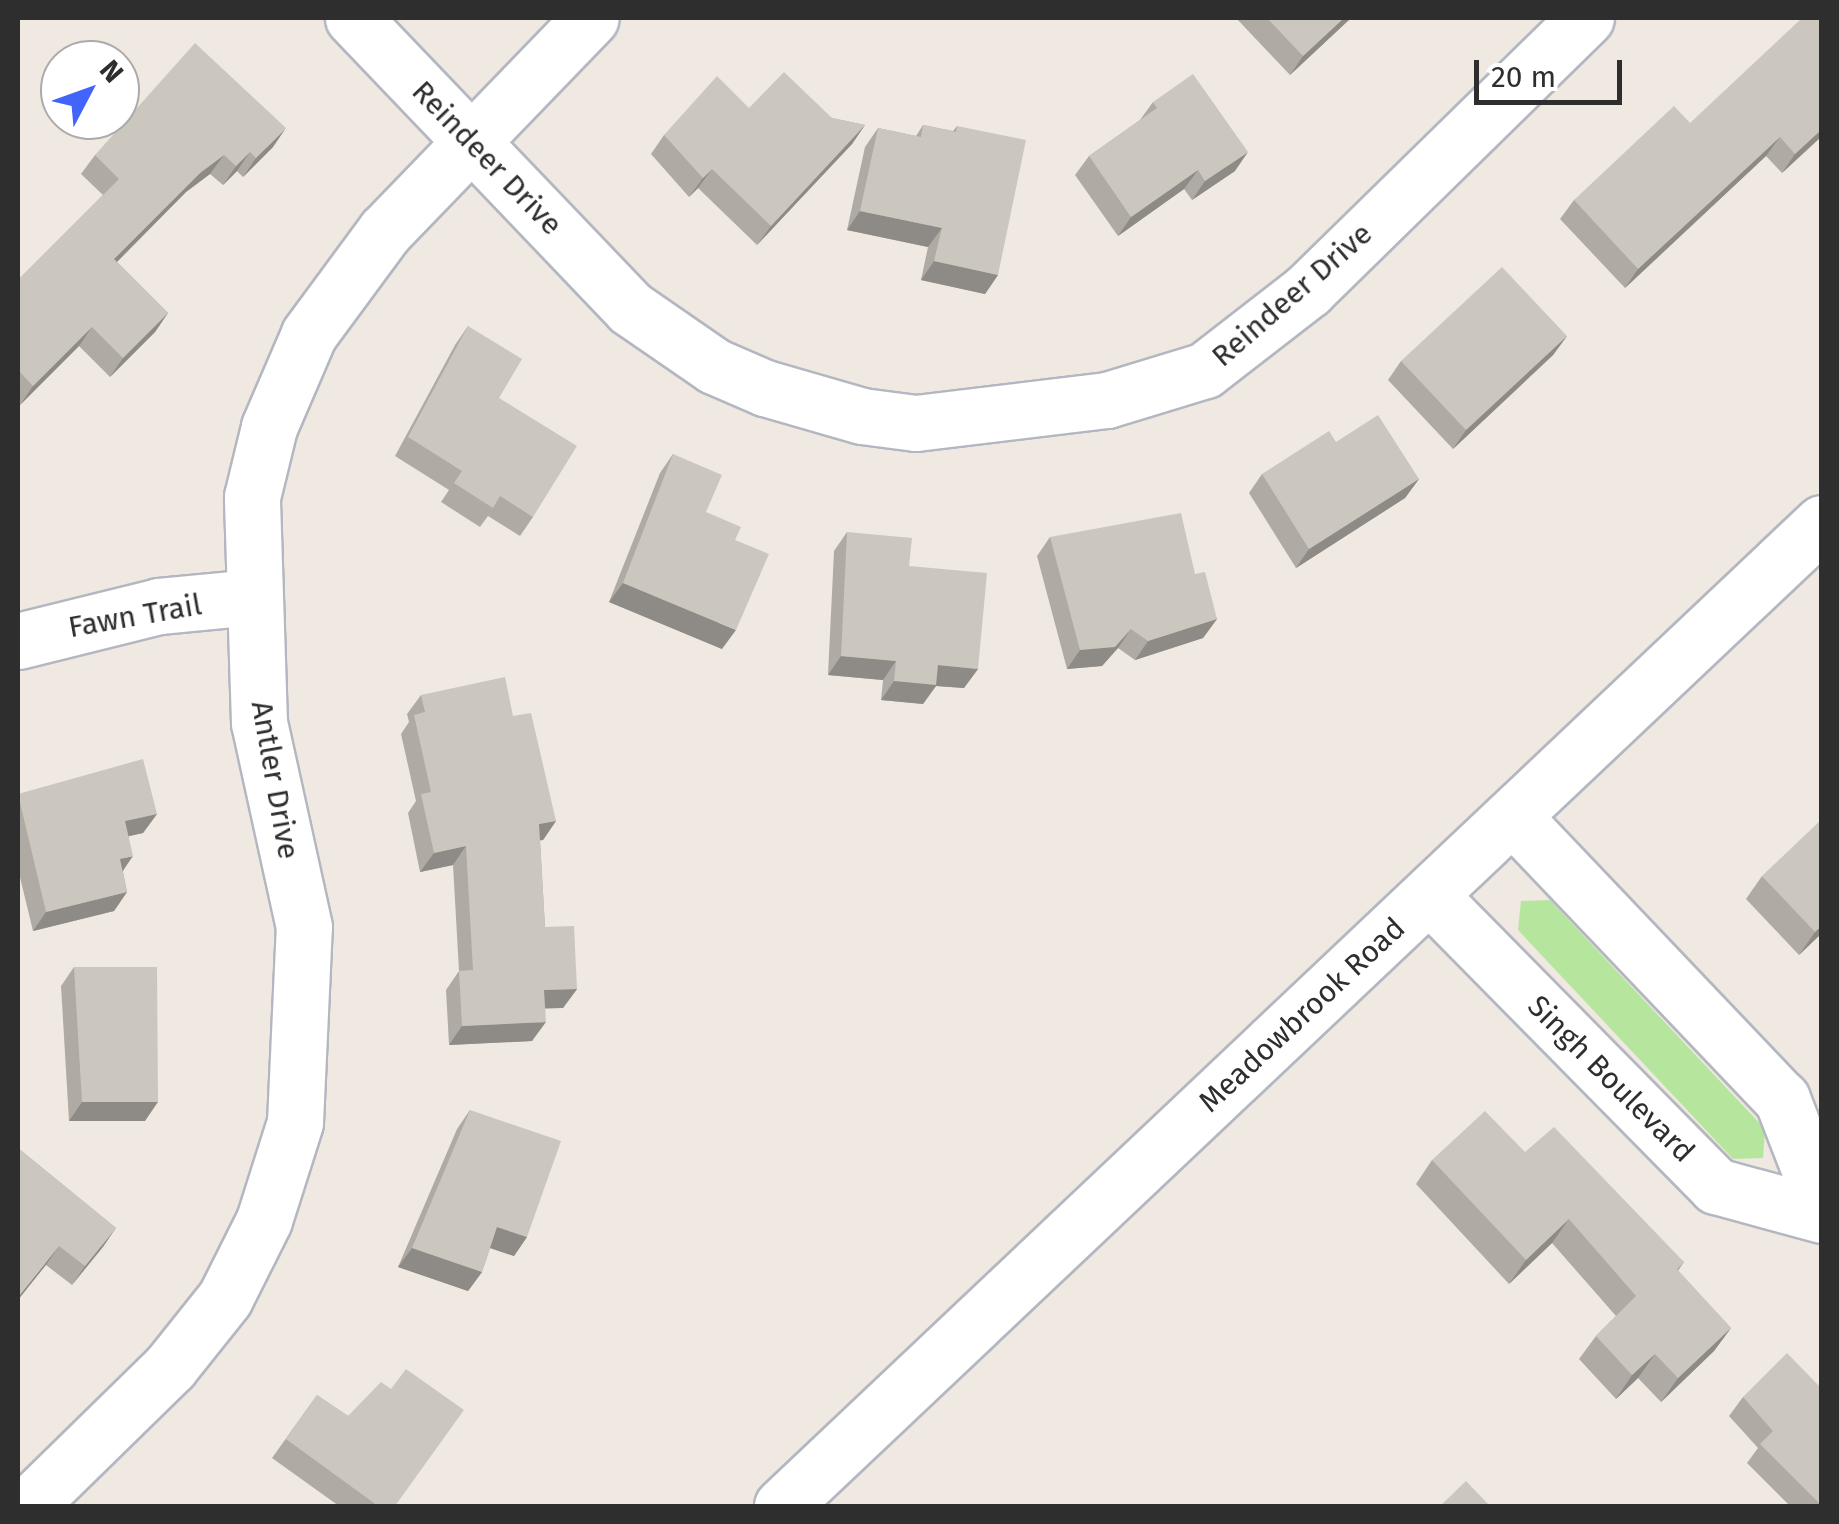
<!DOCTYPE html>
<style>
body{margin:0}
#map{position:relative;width:1839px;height:1524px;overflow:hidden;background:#efe9e1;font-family:"Fira Sans",sans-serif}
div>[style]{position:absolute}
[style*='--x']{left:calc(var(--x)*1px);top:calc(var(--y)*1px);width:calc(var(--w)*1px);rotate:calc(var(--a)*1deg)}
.green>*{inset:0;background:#b6e59e}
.roads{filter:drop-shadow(2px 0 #b4b7c1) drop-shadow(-2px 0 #b4b7c1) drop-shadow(0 2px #b4b7c1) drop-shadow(0 -2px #b4b7c1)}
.minor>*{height:55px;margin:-27.5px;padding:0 27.5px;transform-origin:27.5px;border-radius:27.5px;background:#fff}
.wall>*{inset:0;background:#afaba4}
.shaded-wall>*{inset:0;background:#8e8b86}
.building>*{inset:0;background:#cbc7bf}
span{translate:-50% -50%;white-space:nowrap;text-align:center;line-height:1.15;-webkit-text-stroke:8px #fff;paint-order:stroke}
.street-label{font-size:30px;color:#2e2e2e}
.frame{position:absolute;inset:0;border:20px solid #2e2e2e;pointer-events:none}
.north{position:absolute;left:40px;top:40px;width:100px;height:100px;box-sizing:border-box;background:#fff;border:2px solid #ababab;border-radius:50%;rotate:49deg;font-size:28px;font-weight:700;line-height:40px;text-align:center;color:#2e2e2e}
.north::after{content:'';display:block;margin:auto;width:35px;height:45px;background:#4264fb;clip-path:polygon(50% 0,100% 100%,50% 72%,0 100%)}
.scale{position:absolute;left:1474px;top:60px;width:148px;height:45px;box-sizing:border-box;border:5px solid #2e2e2e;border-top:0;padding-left:12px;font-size:30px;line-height:35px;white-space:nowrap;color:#2e2e2e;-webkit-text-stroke:8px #fff;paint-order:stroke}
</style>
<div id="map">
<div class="green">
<div style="clip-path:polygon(1550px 900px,1765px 1129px,1763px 1158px,1733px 1159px,1518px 930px,1521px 901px)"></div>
</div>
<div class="roads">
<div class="minor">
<div style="--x:353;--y:18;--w:401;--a:46.3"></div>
<div style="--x:630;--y:308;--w:102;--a:34.6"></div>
<div style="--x:714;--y:366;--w:56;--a:23.3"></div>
<div style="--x:765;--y:388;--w:101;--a:16.1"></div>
<div style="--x:862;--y:416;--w:54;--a:7.4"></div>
<div style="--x:916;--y:423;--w:192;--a:-6.9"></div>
<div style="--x:1107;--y:400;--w:102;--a:-17"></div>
<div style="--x:1205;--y:370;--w:130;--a:-37.8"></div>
<div style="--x:1308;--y:290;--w:389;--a:-44.4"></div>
<div style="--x:18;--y:641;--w:145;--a:-13.9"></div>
<div style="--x:159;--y:606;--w:96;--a:-5.4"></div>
<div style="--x:1513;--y:817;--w:390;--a:46.4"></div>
<div style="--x:1782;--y:1099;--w:110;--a:68.8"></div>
<div style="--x:1429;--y:895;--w:409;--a:45.4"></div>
<div style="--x:1716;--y:1186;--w:110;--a:15.3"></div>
<div style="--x:28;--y:1506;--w:199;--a:-44.4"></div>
<div style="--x:170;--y:1367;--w:88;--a:-51.4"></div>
<div style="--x:225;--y:1298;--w:87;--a:-63.4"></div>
<div style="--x:264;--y:1220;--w:103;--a:-72.4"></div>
<div style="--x:295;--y:1122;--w:195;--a:-87.4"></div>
<div style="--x:304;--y:927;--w:209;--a:-102.4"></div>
<div style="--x:259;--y:723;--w:226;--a:-91.8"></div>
<div style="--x:252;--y:497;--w:72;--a:-76.3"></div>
<div style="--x:269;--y:427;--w:101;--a:-66.7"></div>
<div style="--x:309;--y:334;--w:128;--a:-53.6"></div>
<div style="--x:385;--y:231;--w:296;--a:-46"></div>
<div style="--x:782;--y:1506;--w:1431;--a:-43.39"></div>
</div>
</div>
<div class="wall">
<div style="clip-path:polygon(1236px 18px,1351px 18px,1290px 75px)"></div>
<div style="clip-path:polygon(1153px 102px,1235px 171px,1192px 200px,1184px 189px,1118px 236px,1075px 175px,1089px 156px,1140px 120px)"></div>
<div style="clip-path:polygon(749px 108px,832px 118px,865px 125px,852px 144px,757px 245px,698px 188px,689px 197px,651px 154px,664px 135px)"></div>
<div style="clip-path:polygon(1690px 123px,1822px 136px,1782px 173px,1766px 156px,1625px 288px,1560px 219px,1574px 200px)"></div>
<div style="clip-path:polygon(923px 125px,953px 131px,957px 126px,998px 275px,985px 294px,921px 280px,928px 247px,847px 230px,865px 147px,878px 128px,916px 136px)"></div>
<div style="clip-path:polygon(273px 147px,243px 177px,237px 171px,223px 185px,210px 174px,186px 192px,117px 262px,168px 313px,155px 332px,110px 377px,79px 346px,20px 405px,18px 403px,18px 280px,103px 195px,81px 174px,95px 155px)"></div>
<div style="clip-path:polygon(468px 326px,499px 398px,533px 517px,520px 536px,488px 516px,480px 527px,441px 502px,449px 490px,395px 456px,455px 345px)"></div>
<div style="clip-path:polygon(1567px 336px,1553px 355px,1453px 449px,1388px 380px,1401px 361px)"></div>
<div style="clip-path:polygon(1336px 442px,1419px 479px,1405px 498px,1296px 568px,1249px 493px,1262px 474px)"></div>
<div style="clip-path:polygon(673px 454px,706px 512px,722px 649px,609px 602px,660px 473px)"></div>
<div style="clip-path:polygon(847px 532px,909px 566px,978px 669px,964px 688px,936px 686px,923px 704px,881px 700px,883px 680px,828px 675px,834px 551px)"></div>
<div style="clip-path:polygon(1050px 537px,1195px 574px,1217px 619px,1203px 638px,1135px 660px,1118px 648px,1102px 666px,1067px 669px,1037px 556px)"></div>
<div style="clip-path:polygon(421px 695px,513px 716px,556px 821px,543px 840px,540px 840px,545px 927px,577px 989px,563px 1008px,545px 1008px,532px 1041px,449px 1045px,446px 990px,459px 971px,453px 865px,420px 872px,408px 813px,416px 801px,401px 734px,409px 722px,407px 714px)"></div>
<div style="clip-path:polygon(18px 794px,157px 814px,143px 833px,129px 836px,123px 872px,127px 892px,114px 911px,33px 931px,18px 869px)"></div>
<div style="clip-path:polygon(1762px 876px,1822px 933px,1799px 955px,1746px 899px)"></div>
<div style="clip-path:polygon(74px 967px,145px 1121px,69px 1121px,61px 986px)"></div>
<div style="clip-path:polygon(470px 1110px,527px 1237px,514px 1256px,490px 1248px,482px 1272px,468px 1291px,398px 1267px,457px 1129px)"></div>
<div style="clip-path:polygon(18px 1148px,116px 1228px,72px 1285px,46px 1265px)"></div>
<div style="clip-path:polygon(1525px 1152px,1684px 1262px,1678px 1271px,1731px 1328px,1714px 1351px,1661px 1402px,1638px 1378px,1616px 1399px,1579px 1359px,1596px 1336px,1616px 1316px,1552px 1243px,1509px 1284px,1416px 1184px,1432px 1160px)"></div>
<div style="clip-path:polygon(391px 1389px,395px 1506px,339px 1506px,272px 1458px,317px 1395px,348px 1416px)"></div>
<div style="clip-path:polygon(1822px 1389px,1822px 1506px,1790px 1506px,1747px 1463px,1758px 1448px,1729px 1416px,1743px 1397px)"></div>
</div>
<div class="shaded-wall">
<div style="clip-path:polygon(1344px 18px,1351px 18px,1290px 75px,1303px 56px)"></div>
<div style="clip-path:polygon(865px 125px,852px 144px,757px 245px,771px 226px)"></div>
<div style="clip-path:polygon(286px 128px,273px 147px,243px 177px,256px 158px)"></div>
<div style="clip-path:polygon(1822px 129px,1822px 136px,1782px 173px,1795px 154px)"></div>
<div style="clip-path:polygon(1780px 137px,1766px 156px,1625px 288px,1638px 269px)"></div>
<div style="clip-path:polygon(250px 152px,237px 171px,223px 185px,236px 166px)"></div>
<div style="clip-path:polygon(1248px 152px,1235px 171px,1192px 200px,1205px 181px)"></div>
<div style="clip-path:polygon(224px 155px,210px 174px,186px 192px,101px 278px,114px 259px,200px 173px)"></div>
<div style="clip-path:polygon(712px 169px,698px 188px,689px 197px,703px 178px)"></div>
<div style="clip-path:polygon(1198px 170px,1184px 189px,1118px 236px,1131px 217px)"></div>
<div style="clip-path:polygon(860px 211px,942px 228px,928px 247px,847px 230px)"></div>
<div style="clip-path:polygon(934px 261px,998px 275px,985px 294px,921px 280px)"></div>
<div style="clip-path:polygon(168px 313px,155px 332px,110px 377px,123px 358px)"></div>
<div style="clip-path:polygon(92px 327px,79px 346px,20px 405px,33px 386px)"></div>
<div style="clip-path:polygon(1567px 336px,1553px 355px,1453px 449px,1466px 430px)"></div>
<div style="clip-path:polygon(1419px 479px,1405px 498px,1296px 568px,1309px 549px)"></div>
<div style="clip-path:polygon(623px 583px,736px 630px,722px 649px,609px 602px)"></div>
<div style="clip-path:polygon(1217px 619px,1203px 638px,1135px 660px,1148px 641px)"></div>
<div style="clip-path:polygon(1131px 629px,1118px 648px,1102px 666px,1067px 669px,1080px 650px)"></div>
<div style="clip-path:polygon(841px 656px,896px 661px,883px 680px,828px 675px)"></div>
<div style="clip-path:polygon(938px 665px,978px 669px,964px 688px,936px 686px,923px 704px,881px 700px,894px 681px)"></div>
<div style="clip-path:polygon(157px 814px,143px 833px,112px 840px,125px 821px)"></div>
<div style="clip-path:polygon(556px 821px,543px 840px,526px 843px,539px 824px)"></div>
<div style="clip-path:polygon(466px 846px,453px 865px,420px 872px,434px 853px)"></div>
<div style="clip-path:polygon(133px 856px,120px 875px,120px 859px)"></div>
<div style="clip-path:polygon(127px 892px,114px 911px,33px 931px,46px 912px)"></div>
<div style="clip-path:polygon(1822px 925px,1822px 933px,1799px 955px,1815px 932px)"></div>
<div style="clip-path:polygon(577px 989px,563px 1008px,531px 1009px,544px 990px)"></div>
<div style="clip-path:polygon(546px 1022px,532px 1041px,449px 1045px,462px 1026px)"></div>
<div style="clip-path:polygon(82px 1102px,158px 1102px,145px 1121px,69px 1121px)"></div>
<div style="clip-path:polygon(1569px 1219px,1552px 1243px,1509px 1284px,1526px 1260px)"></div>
<div style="clip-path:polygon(497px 1227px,527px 1237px,514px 1256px,484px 1246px)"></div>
<div style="clip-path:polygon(116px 1228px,103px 1247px,72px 1285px,85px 1266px)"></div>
<div style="clip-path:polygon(59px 1246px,46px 1265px,18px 1300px,18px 1297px)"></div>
<div style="clip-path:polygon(412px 1248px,482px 1272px,468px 1291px,398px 1267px)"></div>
<div style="clip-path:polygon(1731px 1328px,1714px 1351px,1661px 1402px,1678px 1378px)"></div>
<div style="clip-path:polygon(1655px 1354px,1638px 1378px,1616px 1399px,1632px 1375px)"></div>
</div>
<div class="building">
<div style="clip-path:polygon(1267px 18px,1344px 18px,1303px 56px)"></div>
<div style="clip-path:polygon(1802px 18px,1822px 18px,1822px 129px,1795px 154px,1780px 137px,1638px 269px,1574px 200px,1674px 106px,1690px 123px)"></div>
<div style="clip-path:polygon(195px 43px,286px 128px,256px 158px,250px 152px,236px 166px,224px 155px,200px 173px,114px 259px,168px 313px,123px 358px,92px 327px,33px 386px,18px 370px,18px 280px,119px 179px,95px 155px)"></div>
<div style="clip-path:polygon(784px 72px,832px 118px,865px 125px,771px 226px,712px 169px,703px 178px,664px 135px,717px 76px,749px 108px)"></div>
<div style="clip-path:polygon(1193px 74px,1248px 152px,1205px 181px,1198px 170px,1131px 217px,1089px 156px,1157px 108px,1153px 102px)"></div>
<div style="clip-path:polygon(923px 125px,956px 132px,957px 126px,1026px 140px,998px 275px,934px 261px,942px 228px,860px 211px,878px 128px,921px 137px)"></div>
<div style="clip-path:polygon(1502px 267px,1567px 336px,1466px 430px,1401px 361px)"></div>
<div style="clip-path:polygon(468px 326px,522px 359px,499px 398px,577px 446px,533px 517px,500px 496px,493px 508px,454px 483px,462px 471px,408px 437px)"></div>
<div style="clip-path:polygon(1378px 415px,1419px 479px,1309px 549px,1262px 474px,1329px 431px,1336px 442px)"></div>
<div style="clip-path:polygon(673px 454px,722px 475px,706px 512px,741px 527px,735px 540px,769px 554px,736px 630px,623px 583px)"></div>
<div style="clip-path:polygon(1181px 513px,1195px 574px,1205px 572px,1217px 619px,1148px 641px,1131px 629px,1115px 647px,1080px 650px,1050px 537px)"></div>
<div style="clip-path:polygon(847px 532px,912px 538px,909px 566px,987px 573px,978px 669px,938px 665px,936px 685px,894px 681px,896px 661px,841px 656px)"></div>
<div style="clip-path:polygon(505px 677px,513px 716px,531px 713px,556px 821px,539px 824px,545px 927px,574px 926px,577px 989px,544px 990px,546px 1022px,462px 1026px,459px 971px,473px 970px,466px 846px,434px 853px,421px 794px,431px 792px,414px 715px,425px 712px,421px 695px)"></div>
<div style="clip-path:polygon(143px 759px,157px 814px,125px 821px,133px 856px,120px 859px,127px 892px,46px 912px,18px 794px)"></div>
<div style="clip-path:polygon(1822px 819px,1822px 925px,1815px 932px,1762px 876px)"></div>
<div style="clip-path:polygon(74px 967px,157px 967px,158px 1102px,82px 1102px)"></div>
<div style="clip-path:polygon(470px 1110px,561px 1141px,527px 1237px,497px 1227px,482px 1272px,412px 1248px)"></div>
<div style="clip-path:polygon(1485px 1111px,1525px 1152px,1554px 1127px,1684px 1262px,1677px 1269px,1731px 1328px,1678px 1378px,1655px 1354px,1632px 1375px,1596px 1336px,1636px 1296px,1569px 1219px,1526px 1260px,1432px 1160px)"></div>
<div style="clip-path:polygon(18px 1148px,116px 1228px,85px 1266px,59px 1246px,18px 1297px)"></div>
<div style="clip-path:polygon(1787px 1353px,1822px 1389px,1822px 1506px,1760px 1444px,1773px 1431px,1743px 1397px)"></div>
<div style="clip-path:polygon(406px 1369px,464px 1410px,395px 1506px,378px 1506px,286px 1439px,317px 1395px,348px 1416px,381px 1382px,391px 1389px)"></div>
<div style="clip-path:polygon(1466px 1481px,1490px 1506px,1440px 1506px)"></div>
</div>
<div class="street-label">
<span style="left:487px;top:158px;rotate:46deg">Reindeer Drive</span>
<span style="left:1292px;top:295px;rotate:-41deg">Reindeer Drive</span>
<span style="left:135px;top:616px;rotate:-10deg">Fawn Trail</span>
<span style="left:275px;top:780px;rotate:80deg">Antler Drive</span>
<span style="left:1302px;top:1015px;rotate:-43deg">Meadowbrook Road</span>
<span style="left:1611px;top:1079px;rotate:45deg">Singh Boulevard</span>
</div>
<div class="frame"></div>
<div class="north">N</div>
<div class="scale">20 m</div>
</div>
